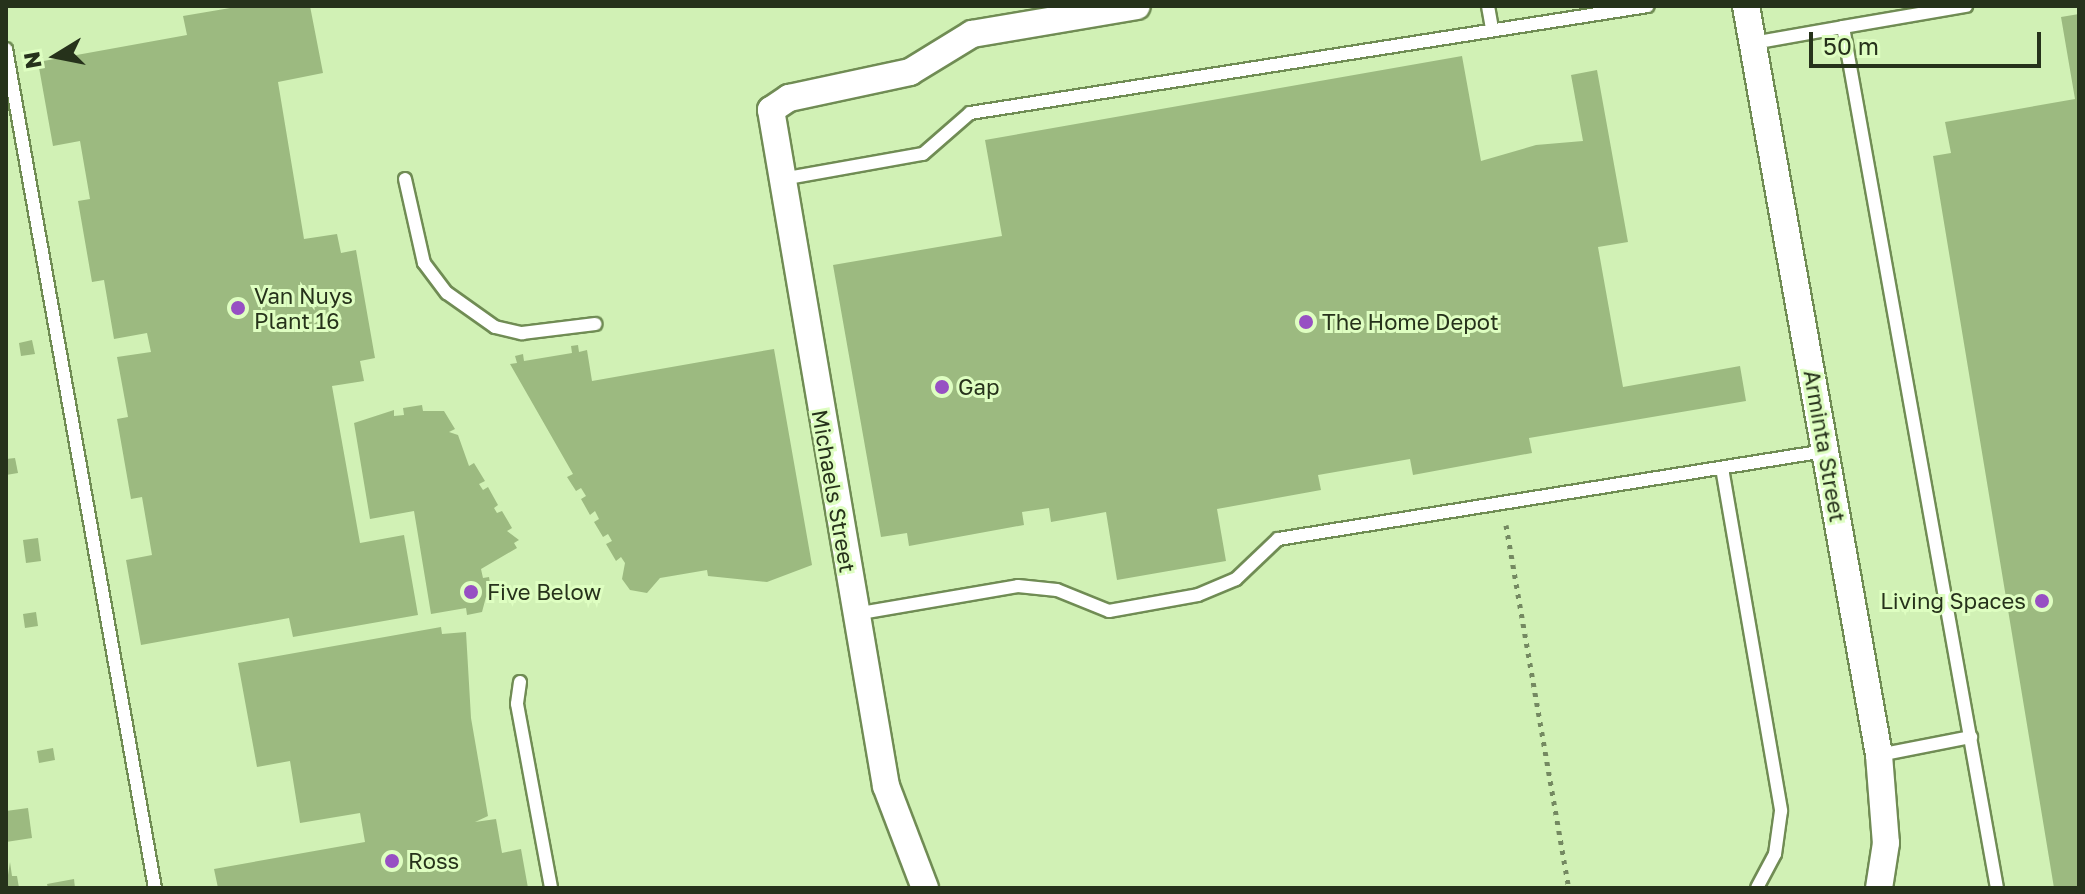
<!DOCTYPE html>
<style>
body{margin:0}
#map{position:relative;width:2085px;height:894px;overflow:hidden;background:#d1f1b5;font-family:"Golos Text",sans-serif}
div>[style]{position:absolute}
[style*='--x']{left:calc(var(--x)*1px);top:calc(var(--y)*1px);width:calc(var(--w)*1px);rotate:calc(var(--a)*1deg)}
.building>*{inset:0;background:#9cba80}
.path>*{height:5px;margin-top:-2.5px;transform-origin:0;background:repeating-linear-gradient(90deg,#748961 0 4px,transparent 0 10px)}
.roads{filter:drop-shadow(2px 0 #708c54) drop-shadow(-2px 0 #708c54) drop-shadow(0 2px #708c54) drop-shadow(0 -2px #708c54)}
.lane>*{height:12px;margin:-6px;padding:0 6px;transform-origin:6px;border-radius:6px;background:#fff}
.street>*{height:26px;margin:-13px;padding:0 13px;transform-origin:13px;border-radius:13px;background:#fff}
.dots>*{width:22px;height:22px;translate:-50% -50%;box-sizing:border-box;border:4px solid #defec1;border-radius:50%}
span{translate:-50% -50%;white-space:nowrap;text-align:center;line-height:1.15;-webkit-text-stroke:6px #defec1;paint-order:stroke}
.poi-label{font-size:22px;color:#26321b}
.left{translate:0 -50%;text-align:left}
.right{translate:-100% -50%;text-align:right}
.street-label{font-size:22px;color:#26321b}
.frame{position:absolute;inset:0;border:8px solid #26321b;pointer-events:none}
.north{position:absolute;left:16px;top:16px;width:80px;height:80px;-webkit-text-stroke:6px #defec1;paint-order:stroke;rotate:260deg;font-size:22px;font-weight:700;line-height:32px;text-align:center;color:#26321b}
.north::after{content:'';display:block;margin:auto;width:28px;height:36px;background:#26321b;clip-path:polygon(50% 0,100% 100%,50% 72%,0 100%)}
.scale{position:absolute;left:1809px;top:32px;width:232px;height:36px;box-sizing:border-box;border:4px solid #26321b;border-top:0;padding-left:10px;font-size:24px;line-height:28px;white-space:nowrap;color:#26321b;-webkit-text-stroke:6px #defec1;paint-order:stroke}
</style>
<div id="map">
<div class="building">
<div style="clip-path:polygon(242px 6px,310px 6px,323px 73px,278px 82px,304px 239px,337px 234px,341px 253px,356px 250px,375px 358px,360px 361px,364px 381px,332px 386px,360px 543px,404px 535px,418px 615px,293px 637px,289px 618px,141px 645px,126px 560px,152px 555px,142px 497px,131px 499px,117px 419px,128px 417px,117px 357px,151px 352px,147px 333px,114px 339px,104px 280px,92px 282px,78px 201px,90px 199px,80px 141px,53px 146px,38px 62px,187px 35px,183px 16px)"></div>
<div style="clip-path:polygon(2079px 14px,2079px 888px,2054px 888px,1933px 156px,1951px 153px,1945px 122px,2075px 99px,2061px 17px)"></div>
<div style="clip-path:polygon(1462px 56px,1481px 161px,1536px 145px,1583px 141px,1571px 75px,1597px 70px,1628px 242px,1598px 247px,1623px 387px,1740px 366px,1746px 401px,1529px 438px,1532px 453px,1413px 475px,1410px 459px,1318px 475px,1321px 490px,1217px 509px,1226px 561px,1117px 580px,1106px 512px,1051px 522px,1049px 508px,1022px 512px,1024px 525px,909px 546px,907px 533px,881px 537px,833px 265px,1002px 236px,985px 140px)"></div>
<div style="clip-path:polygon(32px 340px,35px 354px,21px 356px,19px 343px)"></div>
<div style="clip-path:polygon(578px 345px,579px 352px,587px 350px,592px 381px,774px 349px,812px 565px,767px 582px,708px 576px,707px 570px,660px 578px,647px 593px,630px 590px,622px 579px,625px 563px,621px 557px,616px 561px,606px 544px,612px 541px,608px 534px,603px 537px,594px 522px,599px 519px,595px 511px,590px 515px,581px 499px,586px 496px,581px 488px,576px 491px,567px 477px,573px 474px,510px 364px,517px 363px,515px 356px,523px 354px,524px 361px,572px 353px,571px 346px)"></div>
<div style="clip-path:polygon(422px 405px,423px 411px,444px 411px,455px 429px,449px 432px,458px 435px,469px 466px,474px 463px,485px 481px,479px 484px,483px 490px,488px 487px,498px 505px,494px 508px,497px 513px,502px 511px,512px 528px,507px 531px,519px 540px,514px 543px,517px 548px,481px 569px,483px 578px,489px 577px,492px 595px,486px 597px,482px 612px,467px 615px,466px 608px,431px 614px,414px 511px,370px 519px,354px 423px,394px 410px,394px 416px,404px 415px,403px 408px)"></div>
<div style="clip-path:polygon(15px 458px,18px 473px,6px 475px,6px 459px)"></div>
<div style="clip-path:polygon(38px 538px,41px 561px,26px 563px,23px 540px)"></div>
<div style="clip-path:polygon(36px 612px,38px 626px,25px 628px,23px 614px)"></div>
<div style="clip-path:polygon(441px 627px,442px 634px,466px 632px,471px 718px,488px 816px,475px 822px,496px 819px,502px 853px,521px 849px,528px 888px,218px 888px,214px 869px,365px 842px,360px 813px,300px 823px,290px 761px,257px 767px,238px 663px)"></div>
<div style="clip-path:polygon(53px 748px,55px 760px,39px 763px,37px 751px)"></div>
<div style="clip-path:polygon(28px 808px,32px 838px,6px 842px,6px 811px)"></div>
<div style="clip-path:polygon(10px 862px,12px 876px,17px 876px,19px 888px,6px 888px)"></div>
<div style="clip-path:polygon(74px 879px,75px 888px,48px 888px,47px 884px)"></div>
</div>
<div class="path">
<div style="--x:1506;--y:525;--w:368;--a:80.2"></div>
</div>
<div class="roads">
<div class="lane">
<div style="--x:1488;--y:6;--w:22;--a:80"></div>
<div style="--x:1843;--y:27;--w:125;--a:-9.7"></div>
<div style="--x:1753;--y:43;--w:91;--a:-10.1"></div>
<div style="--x:1843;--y:27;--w:875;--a:79.86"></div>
<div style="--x:6;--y:49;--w:852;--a:79.93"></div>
<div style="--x:405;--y:179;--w:86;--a:77.3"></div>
<div style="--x:424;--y:263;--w:38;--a:53"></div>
<div style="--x:447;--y:293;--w:59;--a:35.3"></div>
<div style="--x:495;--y:327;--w:28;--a:13"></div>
<div style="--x:522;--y:333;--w:74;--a:-7"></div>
<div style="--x:782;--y:179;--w:143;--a:-10.1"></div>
<div style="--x:923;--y:154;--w:62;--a:-41.1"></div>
<div style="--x:970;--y:113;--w:686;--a:-8.97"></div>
<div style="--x:1722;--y:468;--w:348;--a:80.2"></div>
<div style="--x:1781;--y:811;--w:43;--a:97.9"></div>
<div style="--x:1775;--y:854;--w:38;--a:118"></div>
<div style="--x:855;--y:614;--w:165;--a:-9.7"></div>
<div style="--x:1018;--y:586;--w:39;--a:6"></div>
<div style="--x:1057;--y:590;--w:56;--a:22"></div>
<div style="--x:1109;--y:611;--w:90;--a:-10.2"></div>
<div style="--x:1198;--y:595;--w:41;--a:-22.8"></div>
<div style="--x:1236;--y:579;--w:58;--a:-43.6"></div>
<div style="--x:1278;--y:539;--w:554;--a:-9.14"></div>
<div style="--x:520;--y:682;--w:22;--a:98"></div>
<div style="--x:517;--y:704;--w:187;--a:79.5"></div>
<div style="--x:1879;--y:755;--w:94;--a:-11.1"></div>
</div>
<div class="street">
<div style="--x:1746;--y:6;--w:761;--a:79.93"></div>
<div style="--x:1879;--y:755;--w:88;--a:85.5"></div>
<div style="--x:1886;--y:843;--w:46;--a:98.8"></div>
<div style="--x:925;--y:888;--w:109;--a:-110.9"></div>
<div style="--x:886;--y:786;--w:686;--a:-99.65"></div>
<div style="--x:771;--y:110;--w:22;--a:-34"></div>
<div style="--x:789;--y:98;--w:124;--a:-12.1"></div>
<div style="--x:910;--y:72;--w:73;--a:-31.5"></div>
<div style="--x:972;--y:34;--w:167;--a:-9.6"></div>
</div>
</div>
<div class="dots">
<div style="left:238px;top:308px;background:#9750c3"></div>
<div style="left:1306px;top:322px;background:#9750c3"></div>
<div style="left:942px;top:387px;background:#9750c3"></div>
<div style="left:471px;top:592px;background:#9750c3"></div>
<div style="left:2042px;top:601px;background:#9750c3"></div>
<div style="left:392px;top:861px;background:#9750c3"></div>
</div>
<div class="poi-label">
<span class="left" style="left:254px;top:308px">Van Nuys<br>Plant 16</span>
<span class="left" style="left:1322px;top:322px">The Home Depot</span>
<span class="left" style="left:958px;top:387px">Gap</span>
<span class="left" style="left:487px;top:592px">Five Below</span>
<span class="right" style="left:2026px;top:601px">Living Spaces</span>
<span class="left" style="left:408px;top:861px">Ross</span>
</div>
<div class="street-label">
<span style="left:1825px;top:446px;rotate:80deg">Arminta Street</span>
<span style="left:834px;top:491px;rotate:80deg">Michaels Street</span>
</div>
<div class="frame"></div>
<div class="north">N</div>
<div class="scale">50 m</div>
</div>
